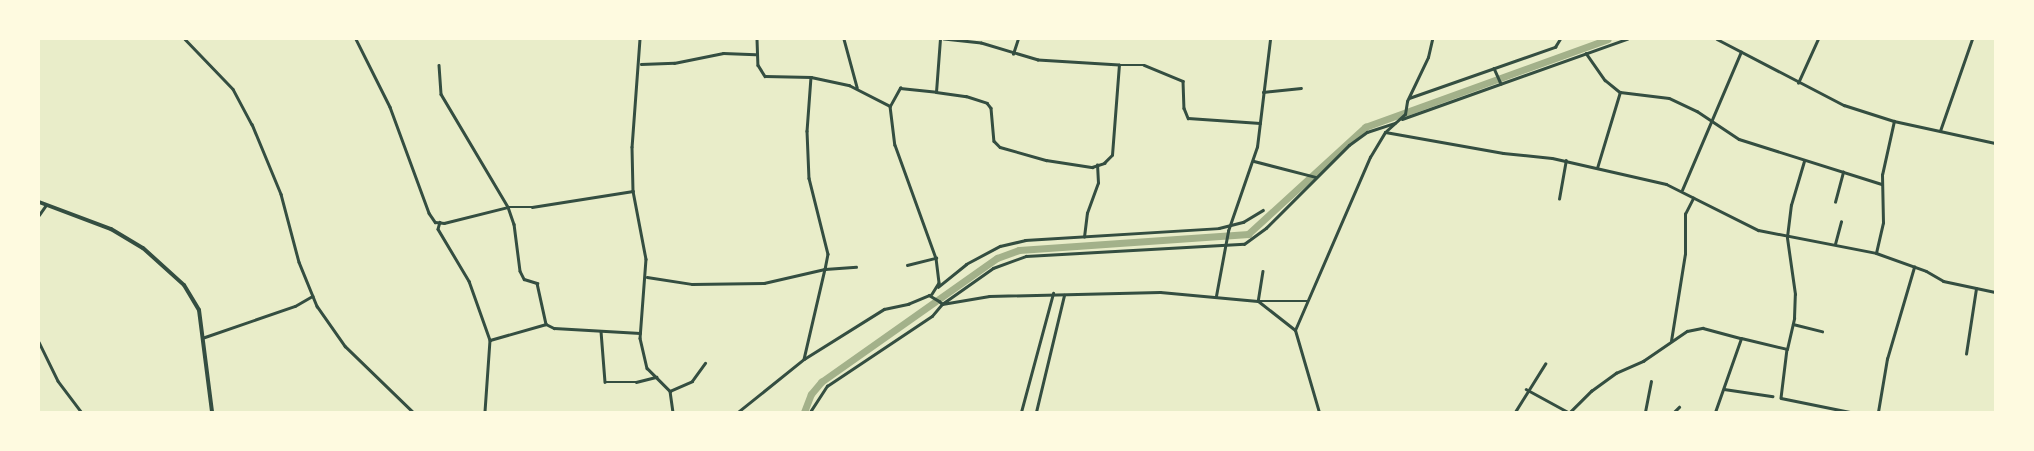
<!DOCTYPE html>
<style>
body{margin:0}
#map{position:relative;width:2034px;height:451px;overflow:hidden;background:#e9edc9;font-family:"Open Sans",sans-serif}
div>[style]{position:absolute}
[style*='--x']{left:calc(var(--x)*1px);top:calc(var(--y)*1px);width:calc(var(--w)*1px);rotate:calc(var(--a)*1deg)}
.canal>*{height:7px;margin:-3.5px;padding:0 3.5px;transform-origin:3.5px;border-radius:3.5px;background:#a3b18a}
.minor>*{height:2.5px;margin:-1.25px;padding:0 1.25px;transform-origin:1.25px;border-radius:1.25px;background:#344e41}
.tertiary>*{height:3px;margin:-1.5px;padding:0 1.5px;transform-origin:1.5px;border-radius:1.5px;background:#344e41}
.secondary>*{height:4px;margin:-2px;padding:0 2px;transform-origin:2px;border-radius:2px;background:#344e41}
span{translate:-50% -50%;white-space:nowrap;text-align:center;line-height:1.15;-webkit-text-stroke:4px #fefae0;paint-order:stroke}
.frame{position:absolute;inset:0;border:40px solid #fefae0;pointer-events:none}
</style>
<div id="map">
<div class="canal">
<div style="--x:804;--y:412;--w:19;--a:-69"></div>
<div style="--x:811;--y:394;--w:16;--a:-50"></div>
<div style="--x:821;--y:382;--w:215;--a:-35.2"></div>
<div style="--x:997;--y:258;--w:23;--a:-20"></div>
<div style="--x:1019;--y:250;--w:230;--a:-4"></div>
<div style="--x:1248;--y:234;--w:159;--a:-42.4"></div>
<div style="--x:1365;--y:127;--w:258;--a:-19.9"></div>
</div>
<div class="minor">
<div style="--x:185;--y:39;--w:69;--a:46.2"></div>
<div style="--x:233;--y:89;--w:40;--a:62"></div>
<div style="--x:252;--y:124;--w:76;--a:67.5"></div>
<div style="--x:281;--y:194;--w:70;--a:75.2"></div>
<div style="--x:299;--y:262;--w:48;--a:67.8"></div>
<div style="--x:317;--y:306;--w:49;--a:55"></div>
<div style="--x:345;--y:346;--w:95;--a:44.1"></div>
<div style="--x:356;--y:39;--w:76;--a:63.4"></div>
<div style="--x:390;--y:107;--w:113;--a:69.8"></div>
<div style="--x:429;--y:213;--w:11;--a:56"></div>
<div style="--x:435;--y:222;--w:9;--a:6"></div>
<div style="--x:444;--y:223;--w:66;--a:-14"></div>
<div style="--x:508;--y:207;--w:24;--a:0"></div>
<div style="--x:532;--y:207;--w:102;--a:-9"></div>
<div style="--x:640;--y:39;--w:108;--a:94.2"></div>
<div style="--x:632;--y:147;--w:44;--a:88.7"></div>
<div style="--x:633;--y:191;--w:69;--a:79.2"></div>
<div style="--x:646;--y:259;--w:79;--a:94.3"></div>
<div style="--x:640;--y:338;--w:31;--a:77"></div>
<div style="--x:647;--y:368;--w:33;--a:45"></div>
<div style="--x:670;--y:391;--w:21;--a:82"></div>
<div style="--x:757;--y:39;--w:26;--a:88"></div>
<div style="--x:758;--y:65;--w:13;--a:58"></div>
<div style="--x:765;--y:76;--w:46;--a:1.2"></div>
<div style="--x:811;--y:77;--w:39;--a:12"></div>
<div style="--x:849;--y:85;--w:46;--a:27.1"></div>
<div style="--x:890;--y:106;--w:21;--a:-61"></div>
<div style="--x:900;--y:88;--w:36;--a:6"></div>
<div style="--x:936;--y:92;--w:53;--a:-85.7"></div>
<div style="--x:844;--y:39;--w:50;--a:74.8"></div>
<div style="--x:1717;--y:39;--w:143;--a:27.5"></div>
<div style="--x:1844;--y:105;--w:52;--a:17.7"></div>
<div style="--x:1894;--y:121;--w:103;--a:12.3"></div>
<div style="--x:1586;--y:53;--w:33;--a:55"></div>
<div style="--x:1605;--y:80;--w:19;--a:39"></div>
<div style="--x:1620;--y:92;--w:49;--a:7"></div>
<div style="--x:1669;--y:98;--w:31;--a:25"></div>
<div style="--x:1697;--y:111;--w:50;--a:33.7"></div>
<div style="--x:1739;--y:139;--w:150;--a:17.5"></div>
<div style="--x:1013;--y:54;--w:16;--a:-72"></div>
<div style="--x:641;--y:64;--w:33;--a:-2"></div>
<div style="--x:674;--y:63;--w:50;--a:-11.5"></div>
<div style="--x:723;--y:53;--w:32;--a:2"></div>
<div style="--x:439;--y:65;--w:29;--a:86"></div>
<div style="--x:441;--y:94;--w:131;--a:59.3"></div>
<div style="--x:508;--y:207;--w:18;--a:71"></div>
<div style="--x:514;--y:224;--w:47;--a:82.7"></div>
<div style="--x:520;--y:271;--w:9;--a:63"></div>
<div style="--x:524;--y:279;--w:14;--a:17"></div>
<div style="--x:537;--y:283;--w:42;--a:77.6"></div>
<div style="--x:546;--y:324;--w:9;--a:27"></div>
<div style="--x:554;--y:328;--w:86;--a:3.3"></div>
<div style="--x:1119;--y:65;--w:25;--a:0"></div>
<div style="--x:1144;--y:65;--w:42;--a:22.3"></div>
<div style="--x:1183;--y:81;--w:27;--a:88"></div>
<div style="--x:1184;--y:108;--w:11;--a:68"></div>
<div style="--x:1188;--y:118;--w:72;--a:4"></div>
<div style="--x:1494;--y:68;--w:17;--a:66"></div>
<div style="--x:811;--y:77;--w:54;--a:94.2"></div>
<div style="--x:807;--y:131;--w:47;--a:87.6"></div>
<div style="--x:809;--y:178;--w:78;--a:76"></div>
<div style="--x:828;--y:254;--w:15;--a:101"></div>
<div style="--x:825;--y:269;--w:31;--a:-4"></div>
<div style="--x:1798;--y:83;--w:48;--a:-65.6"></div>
<div style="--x:936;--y:92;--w:30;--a:8"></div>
<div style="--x:966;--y:96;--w:22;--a:18"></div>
<div style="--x:987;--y:103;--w:6;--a:51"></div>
<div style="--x:991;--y:108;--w:33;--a:85"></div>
<div style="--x:994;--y:141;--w:8;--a:45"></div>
<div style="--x:1000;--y:147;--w:48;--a:15.8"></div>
<div style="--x:1046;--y:160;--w:47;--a:8.7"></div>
<div style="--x:1092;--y:167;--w:13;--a:-18"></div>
<div style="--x:1104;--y:163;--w:11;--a:-45"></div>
<div style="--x:1112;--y:155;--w:90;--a:-85.6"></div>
<div style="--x:1119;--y:65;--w:81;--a:-176.5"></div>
<div style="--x:1038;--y:60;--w:59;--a:-163.4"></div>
<div style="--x:981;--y:43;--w:37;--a:-174"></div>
<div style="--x:1263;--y:92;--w:38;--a:-6"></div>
<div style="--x:1409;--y:98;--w:155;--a:-19.3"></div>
<div style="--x:1555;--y:47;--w:9;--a:-58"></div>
<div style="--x:890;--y:106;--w:39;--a:83"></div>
<div style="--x:895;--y:145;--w:120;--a:70.1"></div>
<div style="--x:936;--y:258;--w:25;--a:83"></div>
<div style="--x:939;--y:283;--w:13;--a:122"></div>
<div style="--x:1402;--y:119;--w:239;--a:-19.6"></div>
<div style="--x:1940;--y:131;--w:97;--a:-70.8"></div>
<div style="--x:1254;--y:161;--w:64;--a:14.5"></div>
<div style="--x:1597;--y:168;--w:79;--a:-73.2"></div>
<div style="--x:1682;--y:190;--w:150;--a:-66.9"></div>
<div style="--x:1559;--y:199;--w:39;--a:-80"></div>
<div style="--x:1835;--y:202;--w:31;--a:-75"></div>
<div style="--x:39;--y:215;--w:12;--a:-55"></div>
<div style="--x:440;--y:222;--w:7;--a:106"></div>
<div style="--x:438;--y:229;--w:61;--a:59.2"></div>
<div style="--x:469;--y:281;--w:63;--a:70.4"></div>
<div style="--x:490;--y:340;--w:72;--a:94"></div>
<div style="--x:1084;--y:237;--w:24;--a:-83"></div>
<div style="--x:1087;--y:213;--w:32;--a:-70"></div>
<div style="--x:1098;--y:183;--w:18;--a:-93"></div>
<div style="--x:1787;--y:237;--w:32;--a:-83"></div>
<div style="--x:1791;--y:205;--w:46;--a:-73.5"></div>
<div style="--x:1835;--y:244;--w:23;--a:-75"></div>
<div style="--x:1876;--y:253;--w:31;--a:-77"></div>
<div style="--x:1883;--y:223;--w:48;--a:-91.2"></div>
<div style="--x:1882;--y:175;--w:55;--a:-77.5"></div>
<div style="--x:907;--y:265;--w:30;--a:-14"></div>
<div style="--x:1263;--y:271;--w:30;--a:99"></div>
<div style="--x:1258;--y:301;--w:49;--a:0"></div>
<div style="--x:647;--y:277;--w:46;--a:8.8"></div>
<div style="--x:692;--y:284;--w:72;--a:-0.8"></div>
<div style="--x:764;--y:283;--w:63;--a:-12.9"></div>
<div style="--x:825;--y:269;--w:92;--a:103.1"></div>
<div style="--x:938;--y:287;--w:36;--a:-39"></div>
<div style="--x:966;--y:264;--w:38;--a:-28"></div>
<div style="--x:1000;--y:246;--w:26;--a:-13"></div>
<div style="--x:1025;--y:240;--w:194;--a:-3.5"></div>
<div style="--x:1219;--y:228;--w:25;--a:-14"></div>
<div style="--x:1243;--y:222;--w:23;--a:-31"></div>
<div style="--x:1216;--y:296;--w:66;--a:-79.5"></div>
<div style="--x:1228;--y:231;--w:89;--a:-71"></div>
<div style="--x:1257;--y:147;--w:109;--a:-83.1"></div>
<div style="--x:1793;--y:324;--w:30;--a:14"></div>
<div style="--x:601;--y:331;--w:51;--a:85.5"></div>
<div style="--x:605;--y:382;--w:31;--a:0"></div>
<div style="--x:636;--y:382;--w:21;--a:-14"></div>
<div style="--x:202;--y:338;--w:98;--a:-19"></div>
<div style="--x:295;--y:306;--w:20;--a:-30"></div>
<div style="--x:490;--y:340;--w:58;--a:-15.9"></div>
<div style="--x:1671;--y:341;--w:88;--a:-80.9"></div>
<div style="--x:1685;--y:254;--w:40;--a:-90"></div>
<div style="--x:1685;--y:214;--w:18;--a:-63"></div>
<div style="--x:39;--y:342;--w:43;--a:64"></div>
<div style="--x:58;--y:381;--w:39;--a:53"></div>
<div style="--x:1787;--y:349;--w:49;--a:97"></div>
<div style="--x:1781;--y:398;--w:70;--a:11.5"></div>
<div style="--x:1966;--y:354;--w:66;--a:-81.3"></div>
<div style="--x:1526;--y:389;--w:48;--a:28.7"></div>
<div style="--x:1724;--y:389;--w:49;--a:8.3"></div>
<div style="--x:670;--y:391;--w:24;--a:-24"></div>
<div style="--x:692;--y:381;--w:22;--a:-54"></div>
<div style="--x:738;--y:412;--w:85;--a:-38.8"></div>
<div style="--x:804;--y:359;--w:94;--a:-32"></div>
<div style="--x:884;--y:309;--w:25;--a:-12"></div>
<div style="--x:908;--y:304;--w:23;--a:-23"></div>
<div style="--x:929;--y:295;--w:12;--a:31"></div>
<div style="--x:810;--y:412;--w:31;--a:-57"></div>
<div style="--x:827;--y:386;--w:126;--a:-33.7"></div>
<div style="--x:932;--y:316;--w:16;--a:-50"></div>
<div style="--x:942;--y:304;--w:62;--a:-35.2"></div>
<div style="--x:993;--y:268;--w:35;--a:-20"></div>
<div style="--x:1026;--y:256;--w:218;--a:-3.2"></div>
<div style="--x:1244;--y:244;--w:27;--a:-36"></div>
<div style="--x:1266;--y:228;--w:117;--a:-45"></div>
<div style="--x:1349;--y:145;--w:22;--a:-36"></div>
<div style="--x:1367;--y:132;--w:29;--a:-18"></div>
<div style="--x:1021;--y:412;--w:123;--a:-74.9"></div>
<div style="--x:1036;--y:412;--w:120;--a:-76.5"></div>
<div style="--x:1515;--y:412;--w:57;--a:-58"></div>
<div style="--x:1570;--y:412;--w:30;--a:-45"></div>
<div style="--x:1591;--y:391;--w:31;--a:-36"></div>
<div style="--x:1616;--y:373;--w:30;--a:-24"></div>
<div style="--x:1643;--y:361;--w:53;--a:-34.3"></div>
<div style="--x:1687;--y:331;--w:16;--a:-11"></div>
<div style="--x:1703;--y:328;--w:39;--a:15"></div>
<div style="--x:1645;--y:412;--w:31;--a:-79"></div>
<div style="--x:1674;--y:412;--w:7;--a:-45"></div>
<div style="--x:1878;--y:412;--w:54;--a:-80.4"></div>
<div style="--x:1887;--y:359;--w:96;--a:-73.6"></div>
</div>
<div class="tertiary">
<div style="--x:1385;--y:132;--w:120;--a:10.1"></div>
<div style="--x:1503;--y:153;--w:49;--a:5.8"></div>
<div style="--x:1552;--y:158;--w:117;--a:12.8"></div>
<div style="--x:1666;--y:184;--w:103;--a:26.6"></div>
<div style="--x:1758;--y:230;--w:120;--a:11"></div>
<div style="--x:1876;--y:253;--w:53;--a:19.8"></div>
<div style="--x:1926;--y:271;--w:20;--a:30"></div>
<div style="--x:1943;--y:281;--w:53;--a:11.9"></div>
<div style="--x:939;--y:301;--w:4;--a:45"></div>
<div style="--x:942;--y:304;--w:48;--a:-9.7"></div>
<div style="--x:989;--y:296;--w:171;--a:-1.3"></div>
<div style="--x:1160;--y:292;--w:98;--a:5.2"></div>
<div style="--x:1258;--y:301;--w:47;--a:38.1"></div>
<div style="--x:1295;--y:330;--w:85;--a:73.7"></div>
<div style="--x:1295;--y:330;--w:189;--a:-66.6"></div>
<div style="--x:1370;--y:157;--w:29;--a:-59"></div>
<div style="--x:1385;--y:132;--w:27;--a:-42"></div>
<div style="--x:1405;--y:114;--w:13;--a:-81"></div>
<div style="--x:1407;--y:101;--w:49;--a:-64.5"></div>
<div style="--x:1428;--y:57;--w:18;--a:-77"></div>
<div style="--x:1715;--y:412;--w:78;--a:-70.6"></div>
<div style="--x:1741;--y:338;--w:47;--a:13.4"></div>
<div style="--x:1787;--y:349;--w:32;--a:-77"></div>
<div style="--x:1794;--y:318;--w:24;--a:-88"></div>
<div style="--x:1795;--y:294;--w:57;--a:-98.1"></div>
</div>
<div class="secondary">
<div style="--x:39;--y:202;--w:77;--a:20.6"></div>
<div style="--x:111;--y:229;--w:37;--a:31"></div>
<div style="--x:143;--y:248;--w:55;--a:42.1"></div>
<div style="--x:184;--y:285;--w:29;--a:59"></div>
<div style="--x:199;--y:310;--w:103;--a:82.7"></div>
</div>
<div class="frame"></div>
</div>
